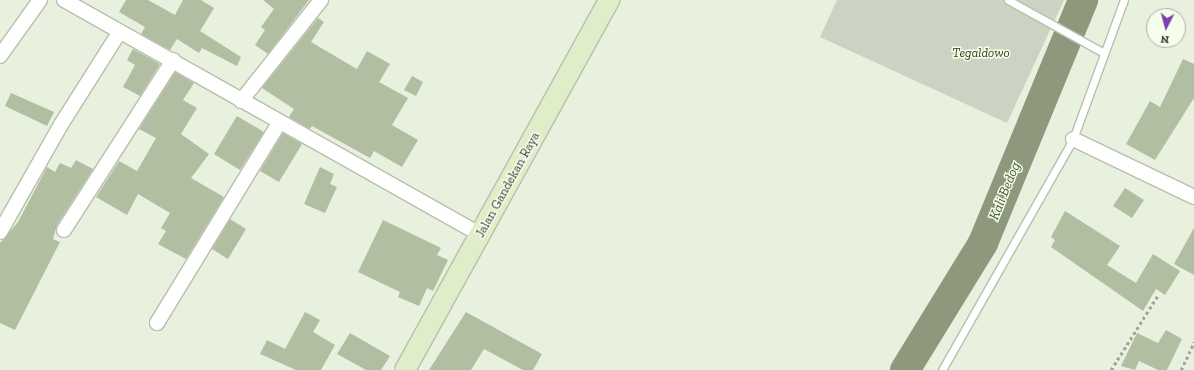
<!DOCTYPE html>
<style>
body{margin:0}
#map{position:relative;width:1194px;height:370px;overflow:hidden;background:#e8f0de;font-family:"Zilla Slab",serif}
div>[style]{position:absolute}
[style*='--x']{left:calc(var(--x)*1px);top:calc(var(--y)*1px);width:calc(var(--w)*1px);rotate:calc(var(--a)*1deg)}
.green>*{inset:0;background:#ccd3c2}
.river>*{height:30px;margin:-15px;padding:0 15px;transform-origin:15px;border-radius:15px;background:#8d987d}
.building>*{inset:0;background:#b2bea2}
.path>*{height:2.5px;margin-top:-1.25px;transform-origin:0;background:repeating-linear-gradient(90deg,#9fa598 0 3px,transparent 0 6px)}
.roads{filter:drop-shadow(1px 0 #b8bfae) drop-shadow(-1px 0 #b8bfae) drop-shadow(0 1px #b8bfae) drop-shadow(0 -1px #b8bfae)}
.lane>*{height:7px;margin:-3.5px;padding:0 3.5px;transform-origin:3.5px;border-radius:3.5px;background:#fff}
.street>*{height:14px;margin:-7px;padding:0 7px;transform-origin:7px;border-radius:7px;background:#fff}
.secondary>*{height:20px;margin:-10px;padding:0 10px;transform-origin:10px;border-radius:10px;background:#e0edc9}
span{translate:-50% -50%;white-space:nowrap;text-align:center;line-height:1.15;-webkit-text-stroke:3px #f5fdeb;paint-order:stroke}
.park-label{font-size:13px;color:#334316;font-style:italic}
.street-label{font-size:13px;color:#3a3d36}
.water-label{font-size:14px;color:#495a2d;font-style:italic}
.north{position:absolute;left:1146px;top:8px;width:40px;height:40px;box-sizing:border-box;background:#f5fdeb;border:1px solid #aab0a3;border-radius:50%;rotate:186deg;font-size:11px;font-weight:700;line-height:16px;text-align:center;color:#3a3d36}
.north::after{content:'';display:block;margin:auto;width:14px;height:18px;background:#7e3db2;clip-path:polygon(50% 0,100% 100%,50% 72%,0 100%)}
</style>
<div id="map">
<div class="green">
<div style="clip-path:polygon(837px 0,1064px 0,1007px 123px,820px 37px)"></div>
</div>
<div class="river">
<div style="--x:905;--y:370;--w:149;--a:-58.4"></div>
<div style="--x:983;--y:243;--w:263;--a:-67.6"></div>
</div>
<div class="building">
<div style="clip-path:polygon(126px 0,148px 0,175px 15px,183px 0,201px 0,214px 8px,200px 31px,241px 57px,237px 66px,202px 48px,199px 53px,177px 39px,170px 50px,141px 34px,145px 27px,119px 12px)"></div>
<div style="clip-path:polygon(263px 0,309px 0,268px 54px,255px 45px,265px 30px,261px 27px,274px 9px)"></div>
<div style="clip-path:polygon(318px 18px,324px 22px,311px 42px,357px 69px,367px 51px,390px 64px,379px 82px,408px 98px,392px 125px,418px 140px,402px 167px,374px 151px,370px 158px,312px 126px,310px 129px,289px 117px,294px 109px,262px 88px)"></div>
<div style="clip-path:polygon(133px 49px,160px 64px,140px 96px,123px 87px,135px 65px,127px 60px)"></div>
<div style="clip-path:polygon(1183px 59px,1194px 64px,1194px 98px,1155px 160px,1126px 144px,1150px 101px,1160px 107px)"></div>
<div style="clip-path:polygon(175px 72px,194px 83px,183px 100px,197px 108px,181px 134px,209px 154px,191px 178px,224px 197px,186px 259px,158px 244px,166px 231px,161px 228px,170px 213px,138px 194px,127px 215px,96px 197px,119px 161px,137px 171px,156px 138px,139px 129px)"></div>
<div style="clip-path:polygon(412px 76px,423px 82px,416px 96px,404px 90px)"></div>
<div style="clip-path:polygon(11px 93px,54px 112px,47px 126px,5px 106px)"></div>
<div style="clip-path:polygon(237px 116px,264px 132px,240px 170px,214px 154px)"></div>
<div style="clip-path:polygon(283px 133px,302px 144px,279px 182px,260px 171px)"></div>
<div style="clip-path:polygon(76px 160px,93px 169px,57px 225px,53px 239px,60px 242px,15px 330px,0 323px,0 243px,18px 222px,47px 167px,55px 172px,60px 163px,71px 168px)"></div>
<div style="clip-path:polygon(320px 167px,334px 174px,330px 184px,337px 187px,325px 213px,304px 204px)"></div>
<div style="clip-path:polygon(1125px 188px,1144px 200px,1132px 218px,1113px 206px)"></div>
<div style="clip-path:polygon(1065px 211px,1120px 246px,1107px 265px,1136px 283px,1153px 254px,1180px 271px,1165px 295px,1156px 289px,1143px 311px,1051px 247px,1055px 240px,1051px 237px)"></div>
<div style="clip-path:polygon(230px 219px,246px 229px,228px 259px,212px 249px)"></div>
<div style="clip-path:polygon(383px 220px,441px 248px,437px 255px,448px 260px,433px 291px,427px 288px,419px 306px,398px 297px,400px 292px,358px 272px)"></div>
<div style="clip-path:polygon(1194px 228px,1194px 275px,1174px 264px)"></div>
<div style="clip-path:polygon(305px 312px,320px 320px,313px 332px,335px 345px,321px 370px,296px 370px,260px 354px,267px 340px,285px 349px)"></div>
<div style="clip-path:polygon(466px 312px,542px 354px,533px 370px,523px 370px,484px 349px,471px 370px,429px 370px)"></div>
<div style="clip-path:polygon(1166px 330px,1182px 339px,1167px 370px,1158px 370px,1139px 361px,1135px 370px,1121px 366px,1137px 333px,1158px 343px)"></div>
<div style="clip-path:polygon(350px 333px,390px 356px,381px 370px,366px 370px,337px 354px)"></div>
</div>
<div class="path">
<div style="--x:1111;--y:370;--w:89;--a:-57.9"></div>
<div style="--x:1181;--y:370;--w:31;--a:-65"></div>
</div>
<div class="roads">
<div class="lane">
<div style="--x:1008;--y:0;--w:110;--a:28.9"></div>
<div style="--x:942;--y:370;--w:266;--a:-60.4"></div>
<div style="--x:1073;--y:139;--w:148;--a:-69.9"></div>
</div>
<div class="street">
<div style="--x:64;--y:0;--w:479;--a:29.4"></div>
<div style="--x:0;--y:56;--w:69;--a:-54.5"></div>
<div style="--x:241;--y:101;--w:129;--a:-51.6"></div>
<div style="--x:1073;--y:139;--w:134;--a:25.6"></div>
<div style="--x:64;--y:230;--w:202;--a:-57.3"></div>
<div style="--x:0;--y:232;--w:125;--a:-60.4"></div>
<div style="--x:62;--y:123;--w:107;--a:-57.7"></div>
<div style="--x:157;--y:323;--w:234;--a:-58.6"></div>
</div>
<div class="secondary">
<div style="--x:405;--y:370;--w:423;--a:-61.1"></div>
</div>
</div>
<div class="park-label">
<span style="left:981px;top:53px">Tegaldowo</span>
</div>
<div class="street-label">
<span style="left:508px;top:185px;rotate:-61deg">Jalan Gandekan Raya</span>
</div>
<div class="water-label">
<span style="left:1005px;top:191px;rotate:-68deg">Kali Bedog</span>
</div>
<div class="north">N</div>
</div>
